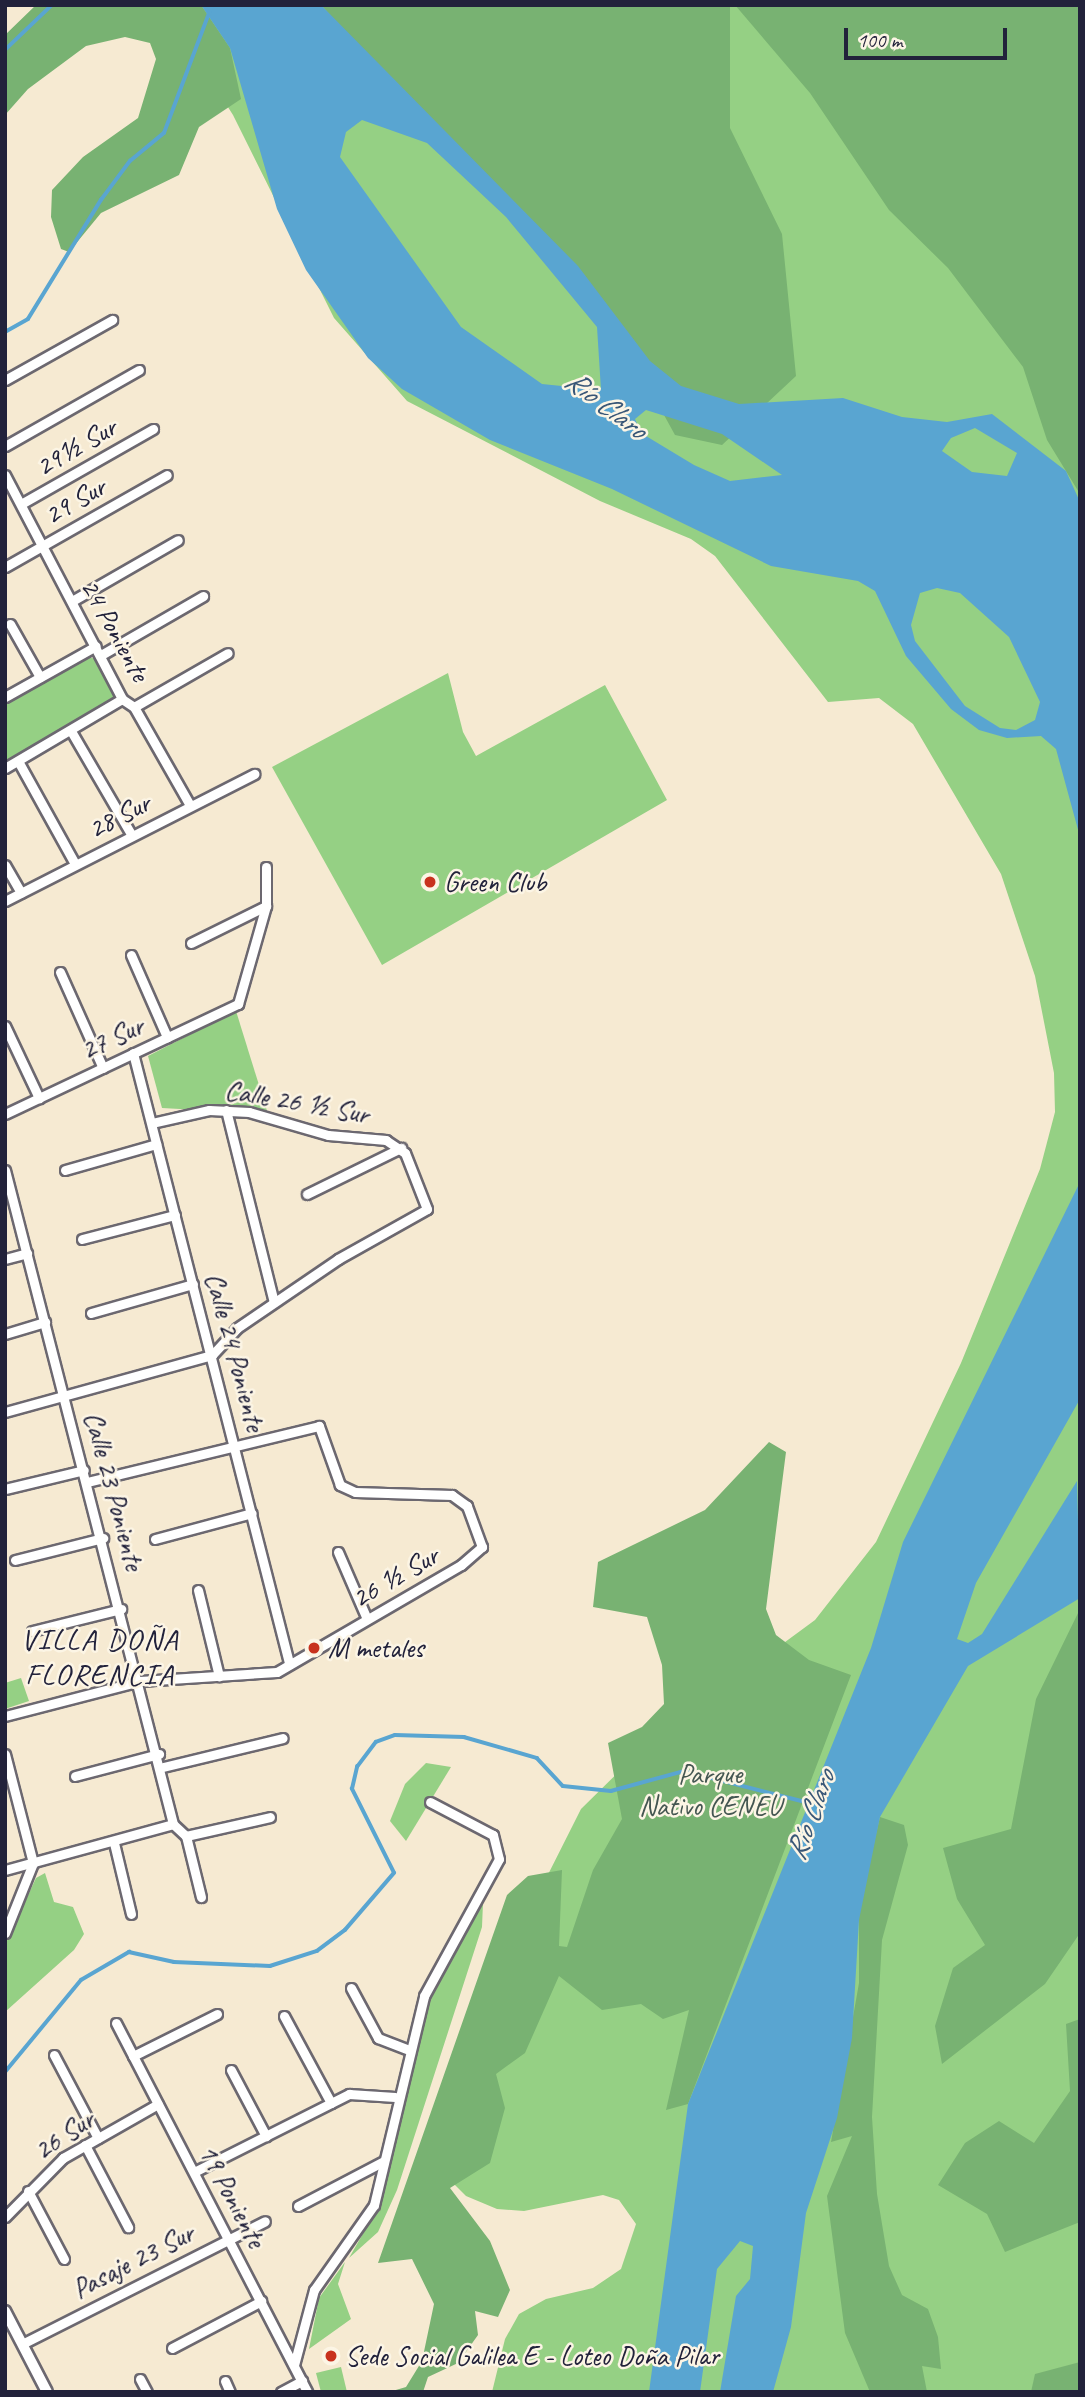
<!DOCTYPE html>
<meta charset="utf-8">
<style>
body{margin:0}
#map{position:relative;width:1085px;height:2397px;overflow:hidden;background:#f6ead2;font-family:Caveat,sans-serif}
div>[style]{position:absolute}
[style*='--x']{left:calc(var(--x)*1px);top:calc(var(--y)*1px);width:calc(var(--w)*1px);rotate:calc(var(--a)*1deg)}
.green>*{inset:0;background:#95d084}
.forest>*{inset:0;background:#78b272}
.water>*{inset:0;background:#59a5d1}
.stream>*{height:3.5px;margin:-1.75px;padding:0 1.75px;transform-origin:1.75px;border-radius:1.75px;background:#59a5d1}
.roads{filter:drop-shadow(2px 0 #6c6870) drop-shadow(-2px 0 #6c6870) drop-shadow(0 2px #6c6870) drop-shadow(0 -2px #6c6870)}
.minor>*{height:9px;margin:-4.5px;padding:0 4.5px;transform-origin:4.5px;border-radius:4.5px;background:#fff}
.tertiary>*{height:10px;margin:-5px;padding:0 5px;transform-origin:5px;border-radius:5px;background:#fff}
.dots>*{width:19px;height:19px;translate:-50% -50%;box-sizing:border-box;border:4px solid #fcf5e5;border-radius:50%}
span{translate:-50% -50%;white-space:nowrap;text-align:center;line-height:1.15;-webkit-text-stroke:5px #fcf5e5;paint-order:stroke}
.street-label{font-size:28px;color:#22223b}
.poi-label{font-size:28px;color:#22223b}
.left{translate:0 -50%;text-align:left}
.park-label{font-size:28px;color:#445651}
.water-label{font-size:30px;color:#385677;font-style:italic}
.neighbourhood-label{font-size:30px;color:#22223b;letter-spacing:2px}
.frame{position:absolute;inset:0;border:7px solid #22223b;pointer-events:none}
.scale{position:absolute;left:844px;top:28px;width:163px;height:32px;box-sizing:border-box;border:4px solid #22223b;border-top:0;padding-left:9px;font-size:21px;line-height:24px;white-space:nowrap;color:#22223b;-webkit-text-stroke:5px #fcf5e5;paint-order:stroke}
</style>
<div id="map">
<div class="green">
<div style="clip-path:polygon(163px 5px,949px 5px,1080px 315px,1080px 2392px,492px 2392px,505px 2339px,519px 2314px,546px 2299px,593px 2288px,621px 2269px,636px 2224px,619px 2200px,603px 2195px,524px 2211px,497px 2209px,466px 2196px,447px 2177px,506px 1958px,581px 1809px,649px 1742px,815px 1620px,876px 1542px,961px 1363px,1040px 1169px,1055px 1112px,1054px 1073px,1035px 976px,1001px 874px,913px 724px,879px 698px,828px 702px,715px 556px,691px 539px,600px 501px,407px 401px,334px 318px,233px 115px)"></div>
<div style="clip-path:polygon(87px 657px,97px 659px,116px 692px,112px 703px,5px 764px,5px 705px)"></div>
<div style="clip-path:polygon(448px 673px,463px 732px,476px 756px,605px 685px,667px 800px,382px 965px,272px 767px)"></div>
<div style="clip-path:polygon(236px 1011px,268px 1114px,162px 1108px,148px 1056px)"></div>
<div style="clip-path:polygon(21px 1678px,29px 1701px,5px 1709px,5px 1683px)"></div>
<div style="clip-path:polygon(426px 1763px,451px 1767px,406px 1841px,390px 1821px,405px 1784px)"></div>
<div style="clip-path:polygon(45px 1873px,54px 1902px,73px 1907px,84px 1934px,74px 1950px,5px 2012px,5px 1945px,36px 1878px)"></div>
<div style="clip-path:polygon(483px 1903px,482px 1927px,397px 2190px,378px 2232px,349px 2258px,380px 2204px,423px 2008px)"></div>
<div style="clip-path:polygon(345px 2262px,338px 2284px,351px 2319px,309px 2349px,319px 2298px)"></div>
<div style="clip-path:polygon(341px 2367px,347px 2392px,321px 2392px,316px 2373px)"></div>
</div>
<div class="forest">
<div style="clip-path:polygon(36px 5px,201px 5px,230px 48px,241px 99px,199px 127px,179px 175px,101px 213px,69px 252px,61px 249px,51px 217px,52px 190px,83px 157px,138px 118px,156px 59px,150px 43px,125px 37px,86px 46px,28px 89px,5px 115px,5px 35px)"></div>
<div style="clip-path:polygon(321px 5px,730px 5px,730px 128px,782px 234px,796px 376px,722px 445px,675px 435px,610px 317px)"></div>
<div style="clip-path:polygon(735px 5px,1078px 5px,1080px 494px,1047px 440px,1023px 367px,948px 268px,889px 210px,810px 93px)"></div>
<div style="clip-path:polygon(769px 1442px,786px 1452px,766px 1609px,776px 1635px,809px 1660px,851px 1675px,688px 2104px,666px 2110px,689px 2010px,663px 2019px,641px 2004px,602px 2010px,559px 1976px,525px 2053px,496px 2074px,505px 2108px,490px 2163px,450px 2188px,490px 2241px,510px 2290px,498px 2317px,475px 2311px,478px 2335px,458px 2363px,428px 2377px,423px 2392px,389px 2392px,406px 2387px,422px 2361px,434px 2304px,412px 2259px,378px 2263px,507px 1895px,528px 1876px,562px 1870px,559px 1946px,567px 1947px,593px 1870px,622px 1819px,608px 1743px,642px 1727px,664px 1704px,662px 1665px,647px 1617px,593px 1607px,598px 1562px,705px 1510px)"></div>
<div style="clip-path:polygon(1080px 1609px,1080px 1933px,1045px 1984px,942px 2064px,935px 2026px,953px 1968px,985px 1945px,957px 1899px,943px 1848px,1011px 1829px,1036px 1699px)"></div>
<div style="clip-path:polygon(880px 1817px,904px 1825px,908px 1845px,882px 1940px,872px 2117px,877px 2194px,889px 2266px,902px 2295px,928px 2309px,938px 2337px,941px 2369px,922px 2366px,927px 2392px,870px 2392px,845px 2333px,827px 2196px,852px 2136px,831px 2142px,859px 1983px,859px 1905px)"></div>
<div style="clip-path:polygon(1080px 2019px,1080px 2222px,1005px 2252px,987px 2214px,938px 2185px,965px 2143px,999px 2121px,1034px 2143px,1070px 2091px,1066px 2024px)"></div>
<div style="clip-path:polygon(1080px 2362px,1080px 2392px,1031px 2392px,1035px 2374px)"></div>
</div>
<div class="water">
<div style="clip-path:polygon(evenodd,201px 5px,321px 5px,578px 266px,650px 361px,681px 386px,739px 404px,843px 398px,902px 417px,947px 422px,992px 414px,1066px 471px,1080px 502px,1080px 837px,1056px 749px,1041px 736px,1007px 738px,979px 730px,951px 709px,906px 656px,875px 591px,858px 581px,771px 566px,612px 489px,490px 440px,402px 389px,368px 358px,306px 270px,277px 209px,230px 48px,201px 5px,362px 120px,427px 143px,506px 217px,597px 327px,601px 390px,542px 384px,461px 327px,340px 157px,346px 132px,362px 120px,201px 5px,646px 410px,722px 434px,782px 475px,730px 481px,694px 465px,641px 433px,635px 419px,646px 410px,201px 5px,975px 428px,1017px 453px,1007px 476px,972px 472px,942px 451px,951px 438px,975px 428px,201px 5px,937px 588px,960px 593px,1009px 637px,1040px 702px,1035px 720px,1016px 730px,1000px 728px,965px 706px,915px 641px,911px 625px,920px 593px,937px 588px)"></div>
<div style="clip-path:polygon(1080px 1182px,1080px 1399px,976px 1583px,957px 1639px,968px 1643px,982px 1634px,1077px 1481px,1080px 1598px,968px 1666px,880px 1817px,859px 1920px,852px 2038px,837px 2118px,806px 2213px,791px 2327px,773px 2392px,720px 2392px,736px 2296px,750px 2279px,753px 2246px,740px 2241px,717px 2269px,700px 2392px,649px 2392px,688px 2104px,871px 1648px,903px 1542px)"></div>
</div>
<div class="stream">
<div style="--x:5;--y:50;--w:65;--a:-43.8"></div>
<div style="--x:5;--y:332;--w:26;--a:-29"></div>
<div style="--x:28;--y:319;--w:140;--a:-58.5"></div>
<div style="--x:101;--y:200;--w:49;--a:-53.4"></div>
<div style="--x:130;--y:161;--w:44;--a:-39.5"></div>
<div style="--x:164;--y:133;--w:137;--a:-69.4"></div>
<div style="--x:5;--y:2072;--w:119;--a:-50.4"></div>
<div style="--x:81;--y:1980;--w:56;--a:-30.3"></div>
<div style="--x:129;--y:1952;--w:46;--a:12.5"></div>
<div style="--x:174;--y:1962;--w:96;--a:2.4"></div>
<div style="--x:270;--y:1966;--w:49;--a:-17.7"></div>
<div style="--x:317;--y:1951;--w:35;--a:-37"></div>
<div style="--x:345;--y:1930;--w:75;--a:-49.3"></div>
<div style="--x:394;--y:1873;--w:94;--a:-116.6"></div>
<div style="--x:352;--y:1789;--w:23;--a:-77"></div>
<div style="--x:357;--y:1767;--w:31;--a:-53"></div>
<div style="--x:376;--y:1742;--w:20;--a:-20"></div>
<div style="--x:395;--y:1735;--w:69;--a:1.7"></div>
<div style="--x:464;--y:1737;--w:76;--a:16"></div>
<div style="--x:537;--y:1758;--w:38;--a:47"></div>
<div style="--x:563;--y:1786;--w:48;--a:5.9"></div>
<div style="--x:611;--y:1791;--w:76;--a:-15.3"></div>
<div style="--x:684;--y:1771;--w:130;--a:14.3"></div>
</div>
<div class="roads">
<div class="minor">
<div style="--x:5;--y:380;--w:123;--a:-29.3"></div>
<div style="--x:5;--y:446;--w:154;--a:-29.6"></div>
<div style="--x:5;--y:475;--w:253;--a:62.4"></div>
<div style="--x:122;--y:699;--w:14;--a:34"></div>
<div style="--x:134;--y:707;--w:113;--a:60.3"></div>
<div style="--x:21;--y:504;--w:152;--a:-29.6"></div>
<div style="--x:5;--y:567;--w:186;--a:-29.6"></div>
<div style="--x:72;--y:601;--w:122;--a:-29.9"></div>
<div style="--x:10;--y:624;--w:61;--a:60.5"></div>
<div style="--x:101;--y:655;--w:118;--a:-30"></div>
<div style="--x:5;--y:697;--w:104;--a:-29.3"></div>
<div style="--x:134;--y:707;--w:108;--a:-29.9"></div>
<div style="--x:71;--y:731;--w:121;--a:59.8"></div>
<div style="--x:18;--y:761;--w:118;--a:61"></div>
<div style="--x:5;--y:768;--w:136;--a:-30.5"></div>
<div style="--x:5;--y:865;--w:32;--a:60"></div>
<div style="--x:5;--y:901;--w:280;--a:-27"></div>
<div style="--x:191;--y:943;--w:84;--a:-26.3"></div>
<div style="--x:131;--y:955;--w:90;--a:66.3"></div>
<div style="--x:60;--y:972;--w:105;--a:65.9"></div>
<div style="--x:5;--y:1026;--w:80;--a:64.7"></div>
<div style="--x:133;--y:1053;--w:630;--a:75.65"></div>
<div style="--x:226;--y:1110;--w:198;--a:76"></div>
<div style="--x:5;--y:1114;--w:258;--a:-25.3"></div>
<div style="--x:238;--y:1004;--w:102;--a:-74.1"></div>
<div style="--x:266;--y:906;--w:39;--a:-90"></div>
<div style="--x:5;--y:1170;--w:675;--a:75.59"></div>
<div style="--x:65;--y:1170;--w:95;--a:-15.9"></div>
<div style="--x:307;--y:1194;--w:105;--a:-26.1"></div>
<div style="--x:82;--y:1239;--w:96;--a:-14.5"></div>
<div style="--x:5;--y:1259;--w:23;--a:-15"></div>
<div style="--x:91;--y:1313;--w:106;--a:-15.9"></div>
<div style="--x:5;--y:1334;--w:42;--a:-16.7"></div>
<div style="--x:5;--y:1412;--w:215;--a:-15.4"></div>
<div style="--x:212;--y:1355;--w:37;--a:-47"></div>
<div style="--x:237;--y:1328;--w:122;--a:-34.3"></div>
<div style="--x:338;--y:1259;--w:102;--a:-29.3"></div>
<div style="--x:427;--y:1209;--w:60;--a:-111.4"></div>
<div style="--x:405;--y:1153;--w:23;--a:-146"></div>
<div style="--x:386;--y:1140;--w:58;--a:-175.1"></div>
<div style="--x:328;--y:1135;--w:82;--a:-163.8"></div>
<div style="--x:249;--y:1112;--w:40;--a:-177.1"></div>
<div style="--x:209;--y:1110;--w:58;--a:167.2"></div>
<div style="--x:5;--y:1489;--w:81;--a:-13.5"></div>
<div style="--x:155;--y:1539;--w:100;--a:-15"></div>
<div style="--x:338;--y:1552;--w:73;--a:66.6"></div>
<div style="--x:15;--y:1560;--w:91;--a:-14"></div>
<div style="--x:198;--y:1590;--w:89;--a:76.3"></div>
<div style="--x:32;--y:1631;--w:92;--a:-13.9"></div>
<div style="--x:5;--y:1716;--w:139;--a:-14.5"></div>
<div style="--x:140;--y:1681;--w:137;--a:-3.8"></div>
<div style="--x:277;--y:1672;--w:213;--a:-30.2"></div>
<div style="--x:461;--y:1565;--w:28;--a:-41"></div>
<div style="--x:482;--y:1547;--w:44;--a:-110.1"></div>
<div style="--x:467;--y:1506;--w:19;--a:-144"></div>
<div style="--x:452;--y:1495;--w:97;--a:-178.2"></div>
<div style="--x:355;--y:1492;--w:17;--a:-155"></div>
<div style="--x:340;--y:1485;--w:63;--a:-109.6"></div>
<div style="--x:319;--y:1426;--w:238;--a:166.4"></div>
<div style="--x:5;--y:1754;--w:113;--a:75.6"></div>
<div style="--x:163;--y:1767;--w:123;--a:-13.6"></div>
<div style="--x:75;--y:1776;--w:87;--a:-14.7"></div>
<div style="--x:173;--y:1824;--w:18;--a:43"></div>
<div style="--x:186;--y:1836;--w:86;--a:-12.7"></div>
<div style="--x:186;--y:1836;--w:63;--a:76.2"></div>
<div style="--x:114;--y:1843;--w:73;--a:76.5"></div>
<div style="--x:5;--y:1870;--w:174;--a:-15.3"></div>
<div style="--x:5;--y:1933;--w:75;--a:-68.2"></div>
<div style="--x:351;--y:1988;--w:57;--a:61.6"></div>
<div style="--x:378;--y:2038;--w:34;--a:21"></div>
<div style="--x:284;--y:2016;--w:99;--a:61.6"></div>
<div style="--x:116;--y:2023;--w:416;--a:62.6"></div>
<div style="--x:54;--y:2055;--w:94;--a:62.1"></div>
<div style="--x:133;--y:2056;--w:94;--a:-26.6"></div>
<div style="--x:231;--y:2070;--w:75;--a:62.1"></div>
<div style="--x:85;--y:2145;--w:93;--a:62.3"></div>
<div style="--x:194;--y:2172;--w:174;--a:-26.7"></div>
<div style="--x:349;--y:2094;--w:46;--a:3.7"></div>
<div style="--x:28;--y:2191;--w:77;--a:62.1"></div>
<div style="--x:298;--y:2206;--w:97;--a:-27.6"></div>
<div style="--x:5;--y:2217;--w:83;--a:-45.5"></div>
<div style="--x:63;--y:2158;--w:109;--a:-29.6"></div>
<div style="--x:22;--y:2344;--w:272;--a:-26.8"></div>
<div style="--x:172;--y:2348;--w:101;--a:-27.8"></div>
<div style="--x:294;--y:2365;--w:78;--a:-75.1"></div>
<div style="--x:314;--y:2290;--w:104;--a:-54.8"></div>
<div style="--x:374;--y:2205;--w:215;--a:-76.5"></div>
<div style="--x:424;--y:1996;--w:156;--a:-61.3"></div>
<div style="--x:499;--y:1859;--w:25;--a:-104"></div>
<div style="--x:493;--y:1835;--w:71;--a:-152.4"></div>
<div style="--x:140;--y:2379;--w:15;--a:62"></div>
<div style="--x:225;--y:2381;--w:12;--a:66"></div>
<div style="--x:281;--y:2392;--w:24;--a:-28"></div>
</div>
<div class="tertiary">
<div style="--x:5;--y:2311;--w:91;--a:62.6"></div>
</div>
</div>
<div class="dots">
<div style="left:430px;top:882px;background:#c8321e"></div>
<div style="left:314px;top:1648px;background:#c8321e"></div>
<div style="left:331px;top:2356px;background:#c8321e"></div>
</div>
<div class="street-label">
<span style="left:76px;top:447px;rotate:-30deg">29½ Sur</span>
<span style="left:75px;top:501px;rotate:-30deg">29 Sur</span>
<span style="left:115px;top:630px;rotate:61deg">24 Poniente</span>
<span style="left:119px;top:816px;rotate:-27deg">28 Sur</span>
<span style="left:112px;top:1038px;rotate:-25deg">27 Sur</span>
<span style="left:297px;top:1102px;rotate:10deg">Calle 26 ½ Sur</span>
<span style="left:235px;top:1352px;rotate:75deg">Calle 24 Poniente</span>
<span style="left:114px;top:1491px;rotate:75deg">Calle 23 Poniente</span>
<span style="left:395px;top:1577px;rotate:-30deg">26 ½ Sur</span>
<span style="left:64px;top:2135px;rotate:-34deg">26 Sur</span>
<span style="left:232px;top:2196px;rotate:62deg">19 Poniente</span>
<span style="left:133px;top:2261px;rotate:-27deg">Pasaje 23 Sur</span>
</div>
<div class="poi-label">
<span class="left" style="left:444px;top:882px">Green Club</span>
<span class="left" style="left:328px;top:1648px">M metales</span>
<span class="left" style="left:345px;top:2356px">Sede Social Galilea E - Loteo Doña Pilar</span>
</div>
<div class="park-label">
<span style="left:710px;top:1790px">Parque<br>Nativo CENEU</span>
</div>
<div class="water-label">
<span style="left:606px;top:404px;rotate:37deg">Río Claro</span>
<span style="left:810px;top:1815px;rotate:-70deg">Río Claro</span>
</div>
<div class="neighbourhood-label">
<span style="left:100px;top:1656px">VILLA DOÑA<br>FLORENCIA</span>
</div>
<div class="frame"></div>
<div class="scale">100 m</div>
</div>
